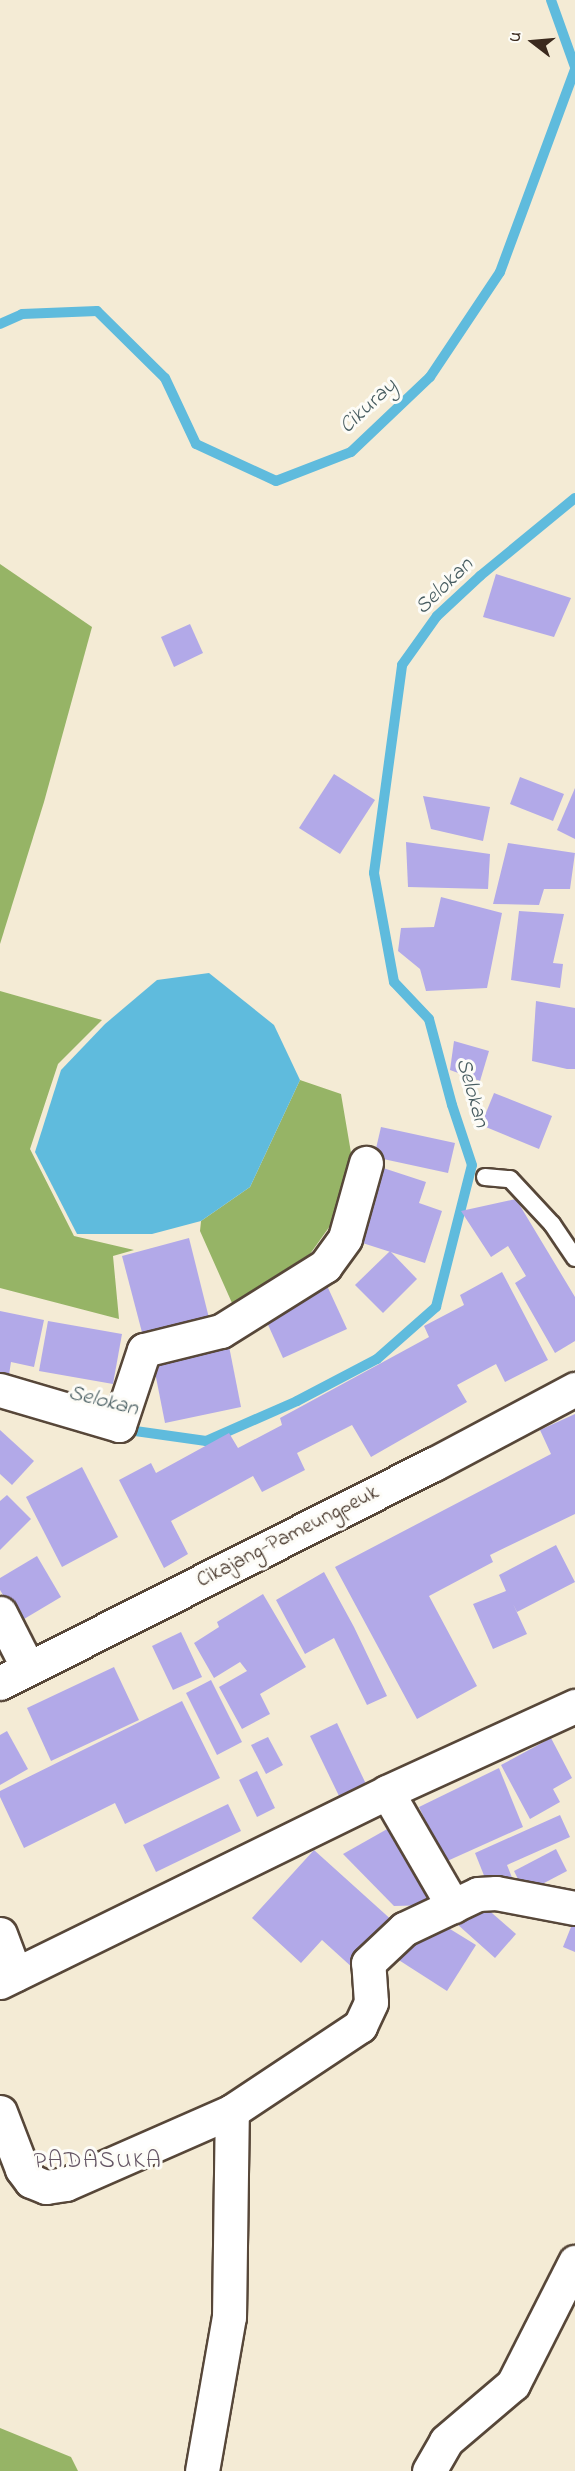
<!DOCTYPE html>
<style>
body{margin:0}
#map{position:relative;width:575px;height:2471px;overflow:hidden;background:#f4ebd5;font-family:"Indie Flower",sans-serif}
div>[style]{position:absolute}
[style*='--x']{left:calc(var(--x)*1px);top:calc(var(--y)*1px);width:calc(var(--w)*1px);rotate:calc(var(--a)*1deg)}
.forest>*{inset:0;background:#96b466}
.water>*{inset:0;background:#5fbbdd}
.stream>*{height:10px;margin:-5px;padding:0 5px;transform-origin:5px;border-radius:5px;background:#5fbbdd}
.building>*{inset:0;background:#b2a9e8}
.roads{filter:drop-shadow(2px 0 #574739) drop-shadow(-2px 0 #574739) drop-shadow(0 2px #574739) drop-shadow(0 -2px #574739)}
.service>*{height:16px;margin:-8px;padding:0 8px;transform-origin:8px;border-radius:8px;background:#fff}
.minor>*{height:33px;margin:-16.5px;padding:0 16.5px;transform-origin:16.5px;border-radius:16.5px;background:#fff}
.primary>*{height:33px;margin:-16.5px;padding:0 16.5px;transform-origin:16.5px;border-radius:16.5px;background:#fff}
span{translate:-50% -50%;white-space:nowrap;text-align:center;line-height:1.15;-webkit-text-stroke:6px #fdfcf7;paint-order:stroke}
.street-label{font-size:21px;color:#3b2a1e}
.water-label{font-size:22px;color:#485d61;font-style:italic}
.quarter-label{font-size:24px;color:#655665;letter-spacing:1.5px}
.north{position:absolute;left:503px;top:12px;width:60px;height:60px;-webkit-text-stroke:4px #fdfcf7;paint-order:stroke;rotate:286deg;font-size:16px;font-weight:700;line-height:24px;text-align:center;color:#3b2a1e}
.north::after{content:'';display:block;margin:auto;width:21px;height:27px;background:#3b2a1e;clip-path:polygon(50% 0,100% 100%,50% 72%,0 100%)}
</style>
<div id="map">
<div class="forest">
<div style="clip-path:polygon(0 564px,92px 627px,44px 802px,0 944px)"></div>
<div style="clip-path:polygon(0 991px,102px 1020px,58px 1064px,30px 1149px,74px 1236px,134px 1250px,113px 1256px,119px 1319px,0 1288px)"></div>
<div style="clip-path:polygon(300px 1080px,341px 1094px,357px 1188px,310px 1254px,232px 1303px,200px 1231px,201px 1221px,250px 1187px)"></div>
<div style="clip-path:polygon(0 2428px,71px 2457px,78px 2471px,0 2471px)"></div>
</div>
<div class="water">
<div style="clip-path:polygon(209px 973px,274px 1025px,300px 1080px,250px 1187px,201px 1221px,152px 1234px,77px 1234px,35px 1152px,61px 1070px,105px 1024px,157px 980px)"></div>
</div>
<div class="stream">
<div style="--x:551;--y:0;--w:71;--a:70.3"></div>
<div style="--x:0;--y:324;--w:24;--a:-24"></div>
<div style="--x:22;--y:314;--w:75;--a:-2.3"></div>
<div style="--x:97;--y:311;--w:95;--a:44.6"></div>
<div style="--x:165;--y:378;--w:73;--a:64.8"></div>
<div style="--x:196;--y:444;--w:88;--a:24.8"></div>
<div style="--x:276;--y:481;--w:80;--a:-21.1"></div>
<div style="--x:351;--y:452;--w:109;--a:-43.5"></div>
<div style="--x:430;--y:377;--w:126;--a:-56.3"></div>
<div style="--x:500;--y:272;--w:216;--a:-69.7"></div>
<div style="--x:121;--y:1429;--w:86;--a:8"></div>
<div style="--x:206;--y:1441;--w:99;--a:-23.7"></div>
<div style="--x:297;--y:1401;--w:90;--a:-27.7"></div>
<div style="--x:377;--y:1359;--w:79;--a:-41.4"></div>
<div style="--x:436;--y:1307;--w:146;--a:-75.8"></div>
<div style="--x:472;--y:1165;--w:63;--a:-108.4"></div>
<div style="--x:452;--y:1105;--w:89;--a:-105"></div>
<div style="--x:429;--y:1019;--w:51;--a:-133.4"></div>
<div style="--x:394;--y:982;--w:111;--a:-100.4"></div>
<div style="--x:374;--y:873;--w:210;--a:-82.3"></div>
<div style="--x:402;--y:665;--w:60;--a:-54.5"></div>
<div style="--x:437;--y:616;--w:59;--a:-42.9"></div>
<div style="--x:480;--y:576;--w:123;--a:-39.4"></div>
</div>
<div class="building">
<div style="clip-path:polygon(496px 574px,571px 598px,554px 637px,483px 617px)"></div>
<div style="clip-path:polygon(190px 624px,203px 653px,174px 667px,161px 637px)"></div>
<div style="clip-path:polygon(334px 774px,375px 800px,340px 854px,299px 828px)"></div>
<div style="clip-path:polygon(520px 777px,564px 794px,553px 821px,510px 804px)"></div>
<div style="clip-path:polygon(575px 788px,575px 839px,557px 830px)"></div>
<div style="clip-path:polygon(423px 796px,490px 807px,483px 841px,431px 829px)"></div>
<div style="clip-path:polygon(406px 842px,490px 854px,488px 889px,408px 887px)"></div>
<div style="clip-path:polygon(508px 843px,575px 853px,570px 889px,544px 889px,539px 905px,493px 904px)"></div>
<div style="clip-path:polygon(441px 897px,502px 913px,487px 988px,426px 991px,420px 969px,398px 951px,401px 928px,434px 927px)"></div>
<div style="clip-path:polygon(519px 911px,564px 914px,553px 963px,563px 964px,560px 988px,511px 980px)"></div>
<div style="clip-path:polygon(536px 1001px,575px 1008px,575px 1069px,567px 1069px,532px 1061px)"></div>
<div style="clip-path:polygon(454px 1041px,489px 1051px,480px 1081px,450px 1070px)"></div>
<div style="clip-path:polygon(494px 1093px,552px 1116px,539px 1149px,481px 1125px)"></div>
<div style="clip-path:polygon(381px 1127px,455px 1143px,448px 1173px,374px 1157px)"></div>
<div style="clip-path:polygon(374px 1165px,426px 1182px,419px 1203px,442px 1211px,425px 1263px,350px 1239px)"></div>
<div style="clip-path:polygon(516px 1199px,575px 1297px,575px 1341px,555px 1353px,515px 1283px,526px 1276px,508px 1246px,491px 1257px,461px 1211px)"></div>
<div style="clip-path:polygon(189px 1238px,210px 1322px,144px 1340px,122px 1256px)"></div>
<div style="clip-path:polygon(390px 1251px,417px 1279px,383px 1313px,355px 1285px)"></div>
<div style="clip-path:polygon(502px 1272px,548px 1360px,505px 1382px,496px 1364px,457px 1385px,467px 1402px,371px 1457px,352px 1425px,297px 1453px,305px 1470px,262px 1492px,253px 1476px,171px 1521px,188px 1554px,164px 1568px,119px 1480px,151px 1463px,156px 1473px,229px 1433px,238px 1448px,282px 1425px,280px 1418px,429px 1337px,424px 1326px,464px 1305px,460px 1295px)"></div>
<div style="clip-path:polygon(323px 1277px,347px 1329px,283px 1358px,260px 1307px)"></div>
<div style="clip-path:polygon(0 1311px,44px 1320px,34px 1367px,11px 1362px,9px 1375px,0 1373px)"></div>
<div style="clip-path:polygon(48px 1321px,122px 1334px,113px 1384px,39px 1371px)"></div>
<div style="clip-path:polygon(227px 1336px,241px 1407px,165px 1423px,151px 1352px)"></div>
<div style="clip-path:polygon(575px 1414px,575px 1514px,490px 1555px,493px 1562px,429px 1596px,477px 1686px,417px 1719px,335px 1567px,551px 1454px,540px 1430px)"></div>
<div style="clip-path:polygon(0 1430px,34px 1461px,12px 1485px,0 1474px)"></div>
<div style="clip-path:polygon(82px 1467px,118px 1537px,62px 1567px,26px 1497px)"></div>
<div style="clip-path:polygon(7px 1495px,31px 1519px,0 1550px,0 1501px)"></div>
<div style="clip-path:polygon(556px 1545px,575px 1582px,517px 1612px,513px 1604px,527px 1634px,493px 1649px,473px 1604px,506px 1591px,499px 1575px)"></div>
<div style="clip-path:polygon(37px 1556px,61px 1597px,19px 1622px,0 1590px,0 1578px)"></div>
<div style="clip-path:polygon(324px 1572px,354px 1627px,387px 1696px,367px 1705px,334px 1638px,305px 1654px,276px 1600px)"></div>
<div style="clip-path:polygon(263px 1594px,306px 1667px,260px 1694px,270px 1714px,242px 1729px,219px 1687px,247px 1671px,240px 1662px,214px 1678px,194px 1643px,219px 1627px,217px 1622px)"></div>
<div style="clip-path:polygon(181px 1632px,202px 1677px,173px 1690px,152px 1646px)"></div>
<div style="clip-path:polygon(114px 1667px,139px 1720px,51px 1761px,27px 1708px)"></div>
<div style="clip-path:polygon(211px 1680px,242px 1742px,217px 1755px,186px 1693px)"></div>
<div style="clip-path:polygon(182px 1701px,220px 1778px,125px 1824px,115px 1803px,24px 1848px,0 1797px,0 1791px)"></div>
<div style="clip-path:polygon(337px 1723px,366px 1784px,339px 1796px,310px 1736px)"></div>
<div style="clip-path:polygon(7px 1731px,28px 1769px,0 1785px,0 1735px)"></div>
<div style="clip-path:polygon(268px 1737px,283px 1765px,266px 1774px,251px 1745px)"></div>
<div style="clip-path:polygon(551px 1738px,572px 1778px,553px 1789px,560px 1802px,530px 1819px,501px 1765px)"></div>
<div style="clip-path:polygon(499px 1768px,523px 1827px,445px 1862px,419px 1807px)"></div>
<div style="clip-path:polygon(257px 1771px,275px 1808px,257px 1817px,239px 1780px)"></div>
<div style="clip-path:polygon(228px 1804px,241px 1831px,156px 1872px,143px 1845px)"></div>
<div style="clip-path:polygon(560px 1815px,570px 1837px,507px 1865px,515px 1885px,491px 1893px,475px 1853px)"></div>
<div style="clip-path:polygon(389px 1828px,432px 1905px,394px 1906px,343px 1854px)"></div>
<div style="clip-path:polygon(556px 1849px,567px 1871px,525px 1893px,514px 1871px)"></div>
<div style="clip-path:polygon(314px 1850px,395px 1923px,354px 1969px,322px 1940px,301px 1963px,252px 1918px)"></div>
<div style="clip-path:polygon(477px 1900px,516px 1934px,495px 1958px,457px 1924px)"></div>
<div style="clip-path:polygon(575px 1917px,575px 1952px,563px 1947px)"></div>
<div style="clip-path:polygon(437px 1921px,476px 1945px,447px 1991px,394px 1957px)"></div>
</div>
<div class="roads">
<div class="service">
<div style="--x:485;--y:1177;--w:25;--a:5"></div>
<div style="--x:510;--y:1179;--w:62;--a:47"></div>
<div style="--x:552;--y:1224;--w:41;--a:55.9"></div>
</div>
<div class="minor">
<div style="--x:0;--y:1390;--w:124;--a:16.4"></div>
<div style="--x:119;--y:1425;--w:79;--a:-71.6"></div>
<div style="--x:144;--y:1350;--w:79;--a:-13.9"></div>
<div style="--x:221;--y:1331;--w:123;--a:-32"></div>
<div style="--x:325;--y:1266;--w:34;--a:-54"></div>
<div style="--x:345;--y:1238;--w:78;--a:-74.4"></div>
<div style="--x:0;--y:1613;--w:62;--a:63"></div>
<div style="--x:387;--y:1792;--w:132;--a:59.9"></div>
<div style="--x:0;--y:1934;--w:43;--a:69.4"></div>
<div style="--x:0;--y:1982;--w:431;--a:-26.1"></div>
<div style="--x:387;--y:1792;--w:207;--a:-24.6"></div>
<div style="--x:0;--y:2112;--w:61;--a:68.9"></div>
<div style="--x:22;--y:2169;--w:15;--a:53"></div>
<div style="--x:31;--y:2181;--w:16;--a:22"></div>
<div style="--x:46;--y:2187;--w:20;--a:-9"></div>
<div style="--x:66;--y:2184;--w:181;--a:-23.7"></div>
<div style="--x:202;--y:2471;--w:156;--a:-80.1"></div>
<div style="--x:229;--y:2317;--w:206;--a:-89.2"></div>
<div style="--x:232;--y:2111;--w:154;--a:-33.6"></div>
<div style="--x:360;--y:2026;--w:26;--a:-65"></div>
<div style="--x:371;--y:2002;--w:39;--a:-94"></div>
<div style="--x:368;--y:1963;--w:50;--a:-43.4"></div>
<div style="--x:404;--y:1929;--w:82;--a:-25.3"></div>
<div style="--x:478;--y:1894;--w:18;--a:-3"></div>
<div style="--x:496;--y:1893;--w:80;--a:10.8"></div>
<div style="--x:429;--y:2471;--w:34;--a:-60"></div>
<div style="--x:446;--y:2441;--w:88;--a:-40.4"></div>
<div style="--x:513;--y:2384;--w:137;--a:-63.1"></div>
</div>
<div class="primary">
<div style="--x:0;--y:1683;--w:486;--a:-26.8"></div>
<div style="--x:434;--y:1464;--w:160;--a:-28"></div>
</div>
</div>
<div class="street-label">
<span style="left:288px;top:1537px;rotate:-27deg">Cikajang-Pameungpeuk</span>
</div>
<div class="water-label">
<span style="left:369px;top:407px;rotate:-43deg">Cikuray</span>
<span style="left:445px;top:587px;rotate:-44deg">Selokan</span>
<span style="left:471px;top:1093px;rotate:74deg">Selokan</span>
<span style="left:103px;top:1402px;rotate:14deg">Selokan</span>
</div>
<div class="quarter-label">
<span style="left:98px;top:2162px">PADASUKA</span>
</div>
<div class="north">U</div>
</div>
